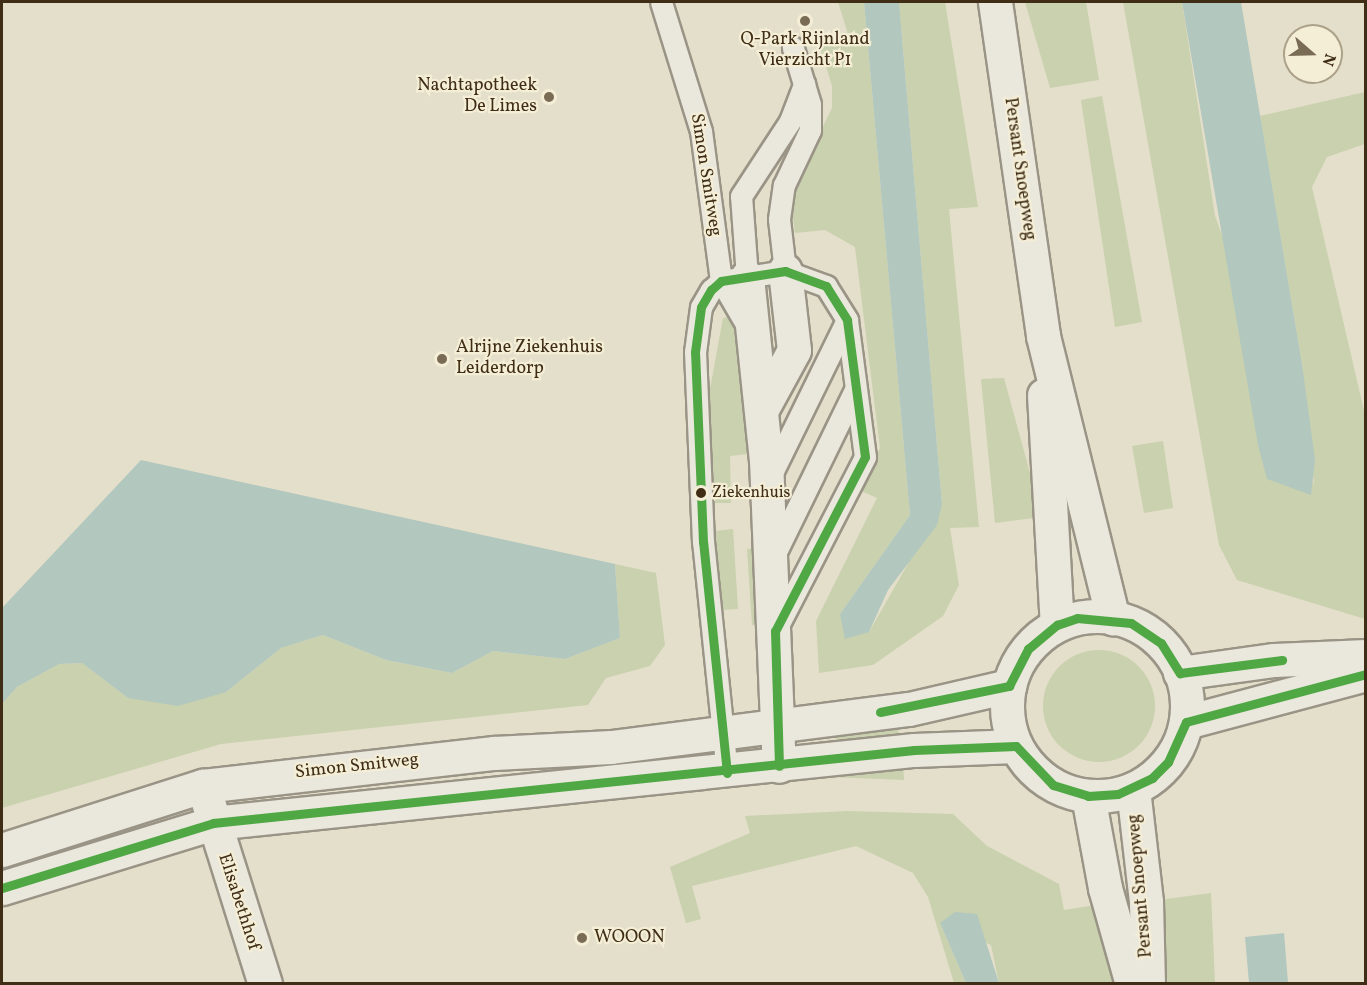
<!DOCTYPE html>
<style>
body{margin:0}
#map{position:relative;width:1367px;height:985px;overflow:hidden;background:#e4dfca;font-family:Vollkorn,serif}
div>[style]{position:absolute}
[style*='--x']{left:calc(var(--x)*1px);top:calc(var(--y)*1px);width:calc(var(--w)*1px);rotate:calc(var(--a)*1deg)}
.green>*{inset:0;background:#c9d1ae}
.round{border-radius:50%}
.water>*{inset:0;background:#b2c7be}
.roads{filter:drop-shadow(2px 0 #9a9486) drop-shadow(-2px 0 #9a9486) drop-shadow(0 2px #9a9486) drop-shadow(0 -2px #9a9486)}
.lane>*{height:21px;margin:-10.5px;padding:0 10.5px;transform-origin:10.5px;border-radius:10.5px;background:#eae7dd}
.street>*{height:33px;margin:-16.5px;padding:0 16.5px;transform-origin:16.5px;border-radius:16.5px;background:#eae7dd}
.secondary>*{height:33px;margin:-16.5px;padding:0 16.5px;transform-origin:16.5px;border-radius:16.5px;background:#eae7dd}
.secondary>.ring{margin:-16.5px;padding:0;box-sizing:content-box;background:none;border:33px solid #eae7dd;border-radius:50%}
.bus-1>*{height:9px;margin:-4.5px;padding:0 4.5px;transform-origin:4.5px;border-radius:4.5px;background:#4fa844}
.dots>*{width:16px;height:16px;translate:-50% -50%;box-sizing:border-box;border:3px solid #f5eed6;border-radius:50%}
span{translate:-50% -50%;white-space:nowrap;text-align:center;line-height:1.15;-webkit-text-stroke:4.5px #f5eed6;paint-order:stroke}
.bus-label{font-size:16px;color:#3f2d15}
.left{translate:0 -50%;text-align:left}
.poi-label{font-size:18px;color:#3f2d15}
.right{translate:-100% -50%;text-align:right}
.street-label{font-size:18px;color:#3f2d15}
.frame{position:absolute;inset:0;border:3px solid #3f2d15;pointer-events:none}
.north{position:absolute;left:1283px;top:24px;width:60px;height:60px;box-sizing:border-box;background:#f5eed6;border:2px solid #aca189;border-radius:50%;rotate:110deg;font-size:16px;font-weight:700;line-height:24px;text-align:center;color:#3f2d15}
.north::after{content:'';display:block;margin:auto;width:21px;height:27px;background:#796b54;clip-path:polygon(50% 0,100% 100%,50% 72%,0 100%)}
</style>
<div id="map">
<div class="green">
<div style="clip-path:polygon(838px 2px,864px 2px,910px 515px,840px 614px,869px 632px,942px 504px,899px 2px,945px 2px,978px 207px,949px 209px,979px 527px,950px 528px,959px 585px,943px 616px,873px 665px,819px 673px,816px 621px,877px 498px,861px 491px,880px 448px,855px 247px,825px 230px,795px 233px,792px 210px,791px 191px,832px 108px,832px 86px,818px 41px,848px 34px)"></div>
<div style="clip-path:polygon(1025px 2px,1086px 2px,1099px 80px,1050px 88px)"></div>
<div style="clip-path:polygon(1123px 2px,1182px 2px,1215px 216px,1314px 485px,1302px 364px,1260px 116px,1365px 92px,1365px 144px,1327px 157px,1312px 187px,1365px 415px,1365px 619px,1237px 580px,1219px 545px)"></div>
<div style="clip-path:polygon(1102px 96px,1142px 322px,1115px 327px,1081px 100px)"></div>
<div style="clip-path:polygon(729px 317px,748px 363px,756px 453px,730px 456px,731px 503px,713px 503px,708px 400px,723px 318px)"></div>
<div style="clip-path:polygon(1004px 378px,1042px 517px,995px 523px,981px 379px)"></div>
<div style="clip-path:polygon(1163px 441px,1173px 508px,1144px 513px,1132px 446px)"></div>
<div style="clip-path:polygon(733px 529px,738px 609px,720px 610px,715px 531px)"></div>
<div style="clip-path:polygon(761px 548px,766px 623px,752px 625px,747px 549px)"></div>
<div style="clip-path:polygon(615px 564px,656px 573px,665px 645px,650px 666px,606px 678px,588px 705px,221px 744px,2px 808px,2px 704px,17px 687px,59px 664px,82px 663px,128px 698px,226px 692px,281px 648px,323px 635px,386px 660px,452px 673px,493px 651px,565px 659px,620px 638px)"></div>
<div class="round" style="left:1043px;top:650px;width:112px;height:112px"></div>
<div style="clip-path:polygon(897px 724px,900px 739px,853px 742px,828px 737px)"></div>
<div style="clip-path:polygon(903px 765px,904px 780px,806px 776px)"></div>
<div style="clip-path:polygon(847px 811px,953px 814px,987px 846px,1059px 884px,1064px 910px,1096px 905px,1115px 983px,999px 983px,991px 945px,940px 923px,966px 983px,954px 983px,928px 897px,913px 873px,856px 846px,692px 886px,701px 919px,686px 923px,670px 867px,750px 833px,745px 816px)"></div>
<div style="clip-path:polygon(1211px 893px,1215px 983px,1165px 983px,1159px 900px)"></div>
</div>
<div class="water">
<div style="clip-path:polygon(864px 2px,899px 2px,942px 504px,937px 525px,888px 590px,869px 632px,845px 639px,840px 614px,910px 515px)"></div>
<div style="clip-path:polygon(1182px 2px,1241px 2px,1302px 364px,1315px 460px,1311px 495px,1267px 479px,1258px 445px)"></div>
<div style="clip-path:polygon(141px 460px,615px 564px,620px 638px,565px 659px,493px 651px,452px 673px,386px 660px,323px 635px,281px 648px,226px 692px,178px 706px,128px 698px,82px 663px,59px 664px,17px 687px,2px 704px,2px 608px)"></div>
<div style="clip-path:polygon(955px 912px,977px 914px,999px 983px,966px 983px,940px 923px)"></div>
<div style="clip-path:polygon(1284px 933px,1288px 983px,1249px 983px,1245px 937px)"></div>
</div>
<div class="roads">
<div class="lane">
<div style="--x:661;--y:2;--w:135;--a:72.8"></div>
<div style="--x:701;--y:131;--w:151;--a:82.4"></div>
<div style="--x:721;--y:281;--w:50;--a:59.8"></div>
<div style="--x:785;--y:271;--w:52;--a:-96.6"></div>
<div style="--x:779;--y:219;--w:34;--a:-82"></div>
<div style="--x:784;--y:185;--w:61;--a:-64.7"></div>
<div style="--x:810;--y:130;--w:26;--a:-90"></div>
<div style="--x:810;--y:104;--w:59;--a:-106.9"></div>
<div style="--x:747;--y:277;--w:81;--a:-94.2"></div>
<div style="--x:741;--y:196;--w:90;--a:-56.8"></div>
<div style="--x:790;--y:121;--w:40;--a:-69"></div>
<div style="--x:770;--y:477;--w:175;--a:-63.9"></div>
<div style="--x:773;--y:558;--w:187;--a:-64"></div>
<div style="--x:727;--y:773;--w:232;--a:-95.9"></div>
<div style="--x:703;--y:542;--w:190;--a:-92.4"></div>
<div style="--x:695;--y:352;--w:45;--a:-82.4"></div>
<div style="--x:701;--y:307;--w:20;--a:-60"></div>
<div style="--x:711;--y:290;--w:13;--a:-42"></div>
<div style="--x:721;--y:281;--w:65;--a:-8.9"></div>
<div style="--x:785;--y:271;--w:44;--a:20.1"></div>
<div style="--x:826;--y:286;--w:40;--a:58"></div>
<div style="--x:847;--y:320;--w:138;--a:82.5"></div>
<div style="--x:865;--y:457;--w:196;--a:117.3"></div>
</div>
<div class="street">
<div style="--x:747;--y:277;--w:184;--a:84.1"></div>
<div style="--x:766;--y:460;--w:306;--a:87.6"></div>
<div style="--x:762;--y:409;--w:67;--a:-61.5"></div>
<div style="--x:794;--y:350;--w:80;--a:-96.5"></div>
<div style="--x:203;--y:786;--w:207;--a:72.6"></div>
</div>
<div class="secondary">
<div style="--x:995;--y:2;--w:337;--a:81.8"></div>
<div style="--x:1043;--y:336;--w:291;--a:76.1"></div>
<div style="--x:1044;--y:395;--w:230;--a:86.8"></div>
<div class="ring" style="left:1007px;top:616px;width:147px;height:147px"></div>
<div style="--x:1180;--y:673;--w:95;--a:-7.9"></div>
<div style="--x:1274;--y:660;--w:92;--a:-2.5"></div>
<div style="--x:1186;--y:722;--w:186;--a:-14.9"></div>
<div style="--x:1133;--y:789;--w:114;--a:83.4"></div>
<div style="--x:1146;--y:902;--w:82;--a:88.6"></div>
<div style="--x:1088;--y:796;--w:94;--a:79.5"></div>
<div style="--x:1105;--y:888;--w:100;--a:74.3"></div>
<div style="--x:2;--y:850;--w:211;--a:-17.7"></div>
<div style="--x:203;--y:786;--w:293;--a:-6.5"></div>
<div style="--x:494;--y:753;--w:117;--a:-2.9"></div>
<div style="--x:611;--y:747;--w:300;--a:-7.3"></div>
<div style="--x:909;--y:709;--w:103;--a:-13"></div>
<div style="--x:2;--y:888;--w:221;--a:-17.1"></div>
<div style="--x:213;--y:823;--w:705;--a:-5.95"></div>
<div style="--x:914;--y:750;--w:102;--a:-2.2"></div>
</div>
</div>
<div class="bus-1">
<div style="--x:880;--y:712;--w:132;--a:-11.4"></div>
<div style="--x:1009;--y:686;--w:42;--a:-62.8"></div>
<div style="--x:1028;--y:649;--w:38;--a:-40"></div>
<div style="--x:1057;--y:625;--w:21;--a:-19"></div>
<div style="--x:1077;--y:618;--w:54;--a:5.3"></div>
<div style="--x:1131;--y:623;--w:36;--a:34"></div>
<div style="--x:1161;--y:643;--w:36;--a:58"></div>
<div style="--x:1180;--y:673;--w:103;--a:-7.3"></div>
<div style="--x:727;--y:773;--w:232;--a:-95.9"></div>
<div style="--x:703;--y:542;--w:190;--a:-92.4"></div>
<div style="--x:695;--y:352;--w:45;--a:-82.4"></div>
<div style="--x:701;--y:307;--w:20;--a:-60"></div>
<div style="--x:711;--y:290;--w:13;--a:-42"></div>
<div style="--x:721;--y:281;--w:65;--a:-8.9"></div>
<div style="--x:785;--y:271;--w:44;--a:20.1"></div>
<div style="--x:826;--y:286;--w:40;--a:58"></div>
<div style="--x:847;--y:320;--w:138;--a:82.5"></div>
<div style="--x:865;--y:457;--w:196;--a:117.3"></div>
<div style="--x:775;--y:631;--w:135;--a:88.3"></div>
<div style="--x:2;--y:888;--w:221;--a:-17.1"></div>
<div style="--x:213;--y:823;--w:705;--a:-5.95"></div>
<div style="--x:914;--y:750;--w:102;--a:-2.2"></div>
<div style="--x:1016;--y:746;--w:54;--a:46.5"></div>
<div style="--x:1053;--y:785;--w:37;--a:17"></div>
<div style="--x:1088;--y:796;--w:30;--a:-4"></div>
<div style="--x:1118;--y:794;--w:38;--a:-25"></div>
<div style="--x:1152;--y:778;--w:23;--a:-45"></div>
<div style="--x:1168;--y:762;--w:44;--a:-65.8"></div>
<div style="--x:1186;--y:722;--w:186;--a:-14.9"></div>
</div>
<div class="dots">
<div style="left:805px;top:21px;background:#796b54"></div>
<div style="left:549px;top:97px;background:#796b54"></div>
<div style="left:442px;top:359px;background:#796b54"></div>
<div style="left:701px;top:493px;background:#3f2d15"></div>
<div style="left:582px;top:938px;background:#796b54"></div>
</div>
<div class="bus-label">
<span class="left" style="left:712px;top:493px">Ziekenhuis</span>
</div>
<div class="poi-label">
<span style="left:805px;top:51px">Q-Park Rijnland<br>Vierzicht P1</span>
<span class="right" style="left:537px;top:97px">Nachtapotheek<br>De Limes</span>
<span class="left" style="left:456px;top:359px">Alrijne Ziekenhuis<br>Leiderdorp</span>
<span class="left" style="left:594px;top:938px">WOOON</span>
</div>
<div class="street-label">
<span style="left:1019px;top:169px;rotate:82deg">Persant Snoepweg</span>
<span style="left:705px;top:175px;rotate:81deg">Simon Smitweg</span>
<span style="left:357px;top:767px;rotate:-6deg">Simon Smitweg</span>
<span style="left:1141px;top:886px;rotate:-95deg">Persant Snoepweg</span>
<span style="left:238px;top:902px;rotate:72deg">Elisabethhof</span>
</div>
<div class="frame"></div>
<div class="north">N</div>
</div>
